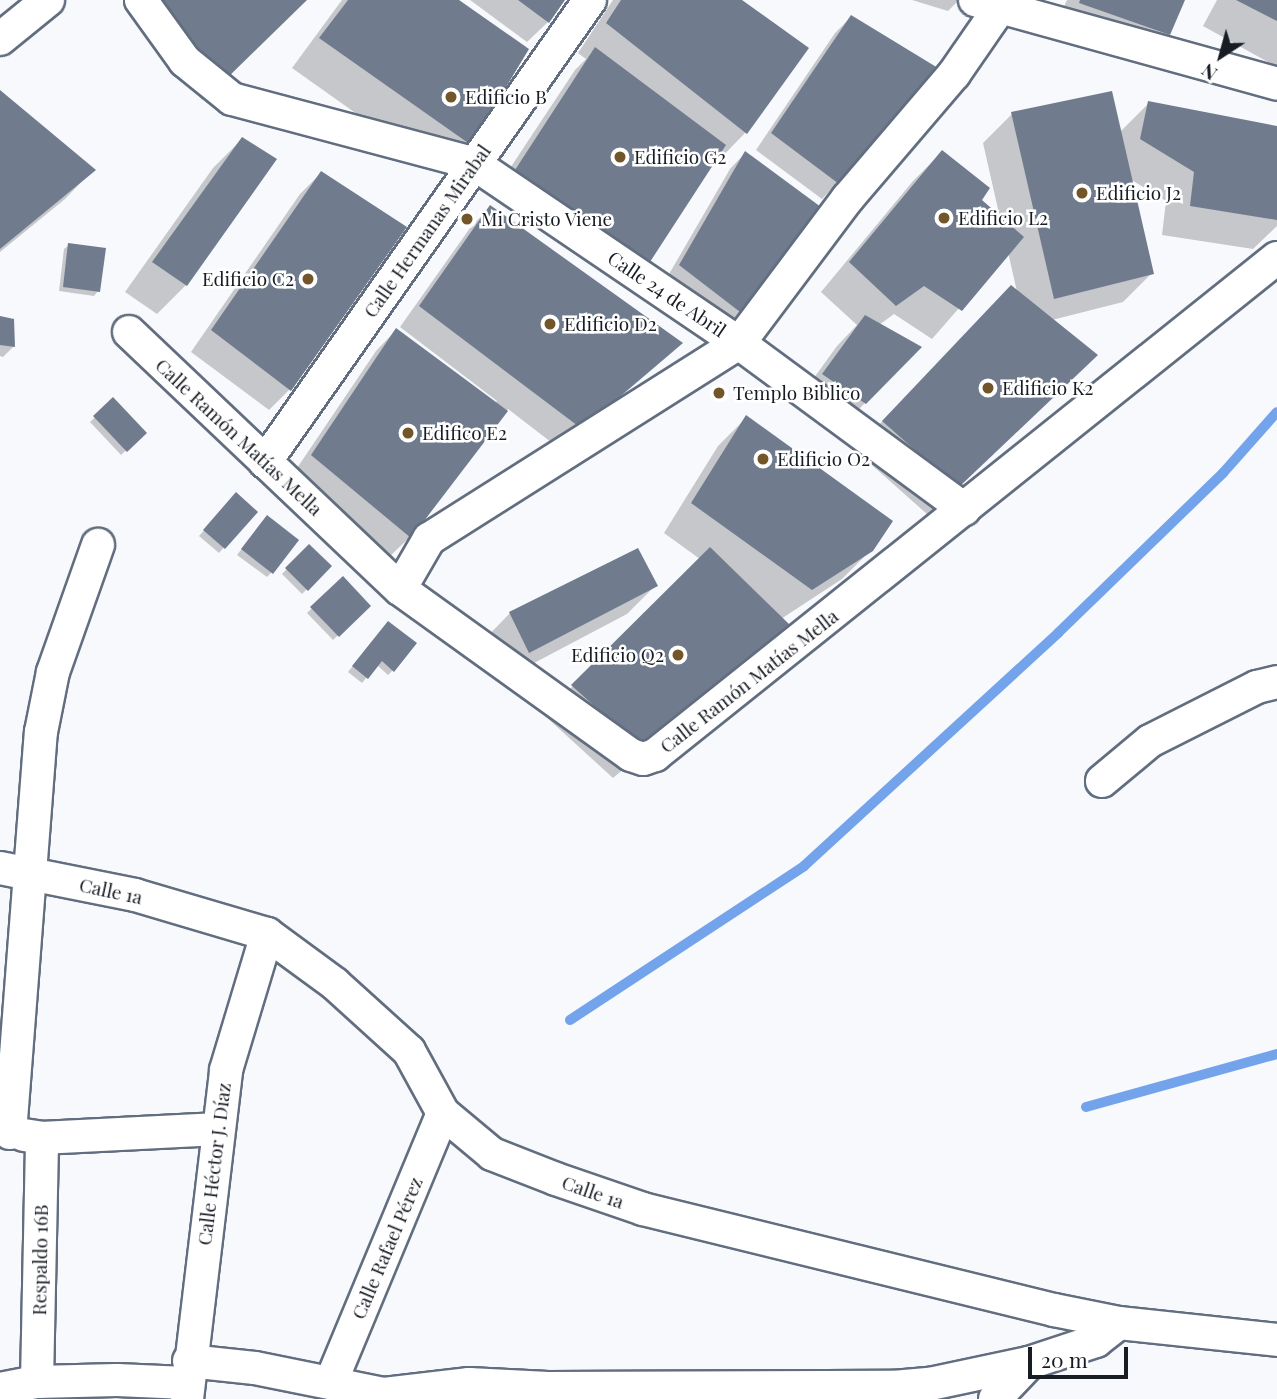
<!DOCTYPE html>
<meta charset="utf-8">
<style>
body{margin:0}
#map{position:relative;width:1277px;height:1399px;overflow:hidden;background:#f7f9fd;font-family:"Playfair Display",serif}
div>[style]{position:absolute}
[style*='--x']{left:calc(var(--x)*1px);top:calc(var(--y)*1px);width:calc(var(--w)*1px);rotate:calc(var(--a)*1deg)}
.shadow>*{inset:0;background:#0003}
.stream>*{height:10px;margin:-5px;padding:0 5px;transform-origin:5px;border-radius:5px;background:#73a4eb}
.building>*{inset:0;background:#707c8d}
.roads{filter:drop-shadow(2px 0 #626e7f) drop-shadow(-2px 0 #626e7f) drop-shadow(0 2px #626e7f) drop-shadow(0 -2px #626e7f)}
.street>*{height:32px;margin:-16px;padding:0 16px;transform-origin:16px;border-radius:16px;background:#fff}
.dots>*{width:19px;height:19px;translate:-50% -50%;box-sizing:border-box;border:4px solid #fff;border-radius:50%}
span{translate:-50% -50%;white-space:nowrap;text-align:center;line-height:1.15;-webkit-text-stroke:5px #fff;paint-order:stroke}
.poi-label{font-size:19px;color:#181c23}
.left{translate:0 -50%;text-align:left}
.right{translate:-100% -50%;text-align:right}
.street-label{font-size:19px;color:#181c23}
.north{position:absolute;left:1186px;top:21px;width:70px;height:70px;-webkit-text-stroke:5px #fff;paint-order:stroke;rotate:216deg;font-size:19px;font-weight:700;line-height:28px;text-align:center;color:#181c23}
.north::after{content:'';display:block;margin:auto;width:24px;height:32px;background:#181c23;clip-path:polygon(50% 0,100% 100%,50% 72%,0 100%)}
.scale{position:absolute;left:1028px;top:1347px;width:100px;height:32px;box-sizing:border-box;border:4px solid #181c23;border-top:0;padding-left:9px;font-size:21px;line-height:24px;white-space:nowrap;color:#181c23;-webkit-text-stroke:5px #fff;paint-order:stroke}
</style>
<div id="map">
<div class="shadow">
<div style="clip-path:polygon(125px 0,305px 0,202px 100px)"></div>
<div style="clip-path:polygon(342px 0,456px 0,469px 144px,440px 173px,292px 68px)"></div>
<div style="clip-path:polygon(470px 0,563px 0,548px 22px,527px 42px)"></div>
<div style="clip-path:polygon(613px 0,739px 0,807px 49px,745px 133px,717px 162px,714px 160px,647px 264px,495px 191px,575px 70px,586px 59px,578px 53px)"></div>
<div style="clip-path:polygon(912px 0,959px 0,948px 11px)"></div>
<div style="clip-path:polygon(1067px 0,1183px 0,1169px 34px,1140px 63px,1052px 32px)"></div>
<div style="clip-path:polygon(1217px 0,1277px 0,1277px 67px,1203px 26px)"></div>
<div style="clip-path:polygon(851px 17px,837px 183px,822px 199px,756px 150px,835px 33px)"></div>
<div style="clip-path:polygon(0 94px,93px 170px,65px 199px,0 252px)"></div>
<div style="clip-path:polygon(1149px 103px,1277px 127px,1277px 226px,1253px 249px,1162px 235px,1166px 201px,1130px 179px,1152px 273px,1123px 302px,1052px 320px,1067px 384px,928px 515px,855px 450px,982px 316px,1017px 292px,1008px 252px,932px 339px,894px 314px,879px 325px,865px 403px,836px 432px,795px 404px,837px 346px,857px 325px,821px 292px,913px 181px,942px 152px,980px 201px,1000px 218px,983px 143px,1012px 114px,1119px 133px)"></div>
<div style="clip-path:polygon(242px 139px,186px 285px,157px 314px,125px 292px,213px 168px)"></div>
<div style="clip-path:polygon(745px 153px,743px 314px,727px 330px,665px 281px,730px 169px)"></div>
<div style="clip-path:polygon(321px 173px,290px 389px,269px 410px,191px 352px,300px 194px)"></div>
<div style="clip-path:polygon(490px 207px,680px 343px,560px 449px,508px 409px,410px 537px,389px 557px,291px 477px,376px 351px,396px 330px,495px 404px,497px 401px,400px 327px,470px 228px)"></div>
<div style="clip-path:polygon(69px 245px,98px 291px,94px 296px,59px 291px,64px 249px)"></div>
<div style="clip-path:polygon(0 318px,14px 346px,3px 357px,0 356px)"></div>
<div style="clip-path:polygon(113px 400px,145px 433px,121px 455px,90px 422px)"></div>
<div style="clip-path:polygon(747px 417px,871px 550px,842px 579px,781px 619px,788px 625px,759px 653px,613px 778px,544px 715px,700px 559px,664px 533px,718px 446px)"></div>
<div style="clip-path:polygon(236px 495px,255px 512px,219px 553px,199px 536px)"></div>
<div style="clip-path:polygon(262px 522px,271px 573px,267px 577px,237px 555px)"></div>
<div style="clip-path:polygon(309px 546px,330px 566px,302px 594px,282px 574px)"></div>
<div style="clip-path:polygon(343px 578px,369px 606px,333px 640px,307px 613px)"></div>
<div style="clip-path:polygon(656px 585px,627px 614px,500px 681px,482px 642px,510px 613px)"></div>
<div style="clip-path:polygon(383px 628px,393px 670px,388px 675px,377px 665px,362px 683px,348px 672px)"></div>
</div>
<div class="stream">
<div style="--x:570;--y:1020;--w:280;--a:-33.3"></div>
<div style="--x:804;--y:866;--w:345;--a:-42.5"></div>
<div style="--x:1058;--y:633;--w:230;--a:-44.1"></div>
<div style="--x:1223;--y:473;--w:81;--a:-48.5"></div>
<div style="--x:1086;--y:1107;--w:198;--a:-15.5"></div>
</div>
<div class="building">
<div style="clip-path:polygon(161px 0,307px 0,224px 81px)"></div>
<div style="clip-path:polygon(348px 0,459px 0,529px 49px,471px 145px,319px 38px)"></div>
<div style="clip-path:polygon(518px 0,565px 0,549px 23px)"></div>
<div style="clip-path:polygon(621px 0,742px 0,809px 48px,747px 134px,606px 23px)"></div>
<div style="clip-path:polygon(1080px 0,1185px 0,1170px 35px,1079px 3px)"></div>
<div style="clip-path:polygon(1236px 0,1277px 0,1277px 21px)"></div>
<div style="clip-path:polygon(851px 15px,938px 68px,839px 184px,771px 133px)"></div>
<div style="clip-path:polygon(595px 47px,726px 145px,648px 265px,515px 170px)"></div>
<div style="clip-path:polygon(0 90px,96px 170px,0 249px)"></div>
<div style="clip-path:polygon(1112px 91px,1154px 274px,1054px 299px,1011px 112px)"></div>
<div style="clip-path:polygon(1148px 101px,1277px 126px,1277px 220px,1190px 206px,1194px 172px,1140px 139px)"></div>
<div style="clip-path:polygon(242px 137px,277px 159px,187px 286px,152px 262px)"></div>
<div style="clip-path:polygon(942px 150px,990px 188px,982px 200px,1024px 237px,962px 311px,924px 286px,896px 306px,849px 262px)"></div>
<div style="clip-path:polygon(745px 151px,825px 210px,744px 315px,679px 265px)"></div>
<div style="clip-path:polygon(321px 171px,407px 227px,291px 391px,211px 330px)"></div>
<div style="clip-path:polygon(490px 205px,683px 343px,582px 429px,419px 306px)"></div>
<div style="clip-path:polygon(68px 243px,106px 248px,100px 292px,63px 287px)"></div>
<div style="clip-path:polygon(1011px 285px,1098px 355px,958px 488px,882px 421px)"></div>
<div style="clip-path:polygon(865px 315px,922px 347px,866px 404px,822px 374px)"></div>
<div style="clip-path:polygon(0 316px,14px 319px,15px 347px,0 345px)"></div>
<div style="clip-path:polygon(396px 328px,508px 411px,411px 538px,311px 455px)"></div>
<div style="clip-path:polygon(113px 397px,147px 433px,127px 452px,93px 416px)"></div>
<div style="clip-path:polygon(746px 415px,893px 521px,873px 551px,812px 590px,691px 503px)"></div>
<div style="clip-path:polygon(236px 492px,258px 512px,225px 549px,203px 530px)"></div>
<div style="clip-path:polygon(267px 515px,299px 540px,273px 574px,241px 549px)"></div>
<div style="clip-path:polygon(309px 544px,332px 566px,308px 591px,285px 568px)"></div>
<div style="clip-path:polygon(710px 547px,790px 625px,643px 750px,571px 685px)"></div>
<div style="clip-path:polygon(638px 548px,658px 586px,529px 653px,509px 612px)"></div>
<div style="clip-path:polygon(343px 576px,371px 606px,339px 637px,310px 607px)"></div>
<div style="clip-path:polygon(388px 621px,417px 643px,394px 672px,382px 661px,368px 679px,352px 666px)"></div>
</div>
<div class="roads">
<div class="street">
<div style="--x:141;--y:0;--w:75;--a:54.2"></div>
<div style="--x:185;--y:61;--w:60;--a:39"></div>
<div style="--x:232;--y:99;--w:249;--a:14.9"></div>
<div style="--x:473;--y:163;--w:321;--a:34.1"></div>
<div style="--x:739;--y:343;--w:280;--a:36.4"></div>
<div style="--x:975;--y:0;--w:313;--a:15.5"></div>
<div style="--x:0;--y:39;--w:62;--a:-39.1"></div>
<div style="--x:129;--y:332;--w:373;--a:43.5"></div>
<div style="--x:400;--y:589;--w:284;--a:35.7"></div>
<div style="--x:631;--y:755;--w:13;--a:18"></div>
<div style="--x:643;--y:759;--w:13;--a:-18"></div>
<div style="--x:655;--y:755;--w:796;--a:-38.63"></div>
<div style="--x:265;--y:462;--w:565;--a:-54.88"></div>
<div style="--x:400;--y:589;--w:58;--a:-59.9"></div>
<div style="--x:429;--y:539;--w:367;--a:-32.3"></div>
<div style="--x:739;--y:343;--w:181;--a:-53.1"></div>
<div style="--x:848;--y:198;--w:163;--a:-49.5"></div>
<div style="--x:954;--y:74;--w:90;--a:-55.4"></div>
<div style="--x:1102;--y:781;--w:62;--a:-39.8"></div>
<div style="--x:1150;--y:741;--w:120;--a:-26.8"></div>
<div style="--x:1257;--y:687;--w:21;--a:-14"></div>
<div style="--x:0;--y:868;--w:138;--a:11.3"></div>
<div style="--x:135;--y:895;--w:138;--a:16.5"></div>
<div style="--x:267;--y:934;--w:84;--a:36.3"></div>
<div style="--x:335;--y:984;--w:100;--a:42.2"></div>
<div style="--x:409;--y:1051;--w:71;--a:61.3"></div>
<div style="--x:443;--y:1113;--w:64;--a:39.9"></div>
<div style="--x:492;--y:1154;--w:69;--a:21.3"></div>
<div style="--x:556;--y:1179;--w:92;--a:19"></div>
<div style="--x:643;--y:1209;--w:423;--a:13.8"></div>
<div style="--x:1054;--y:1310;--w:66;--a:11.3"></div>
<div style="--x:1119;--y:1323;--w:159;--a:6.1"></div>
<div style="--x:10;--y:1133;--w:402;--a:-85.6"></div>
<div style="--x:41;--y:732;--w:61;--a:-78.7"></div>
<div style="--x:53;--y:672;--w:135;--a:-70.5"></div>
<div style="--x:24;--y:1135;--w:18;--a:9"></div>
<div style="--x:42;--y:1138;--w:176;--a:-2.9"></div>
<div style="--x:189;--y:1361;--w:66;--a:6.1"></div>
<div style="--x:255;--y:1368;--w:132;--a:11.4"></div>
<div style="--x:384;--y:1394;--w:86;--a:-6.7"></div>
<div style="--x:469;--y:1384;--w:79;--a:2.9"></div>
<div style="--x:548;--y:1388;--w:345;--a:-0.2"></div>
<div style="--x:893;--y:1387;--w:37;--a:-5"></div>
<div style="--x:930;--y:1384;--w:101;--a:-12"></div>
<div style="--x:1029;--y:1363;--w:71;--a:-18.2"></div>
<div style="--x:1096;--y:1341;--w:29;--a:-38"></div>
<div style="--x:37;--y:1382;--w:244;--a:-88.8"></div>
<div style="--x:331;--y:1382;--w:291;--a:-67.4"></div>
<div style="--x:0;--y:1389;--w:38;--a:-11"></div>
<div style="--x:37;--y:1382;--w:80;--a:-1.4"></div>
<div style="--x:117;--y:1380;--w:69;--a:2.5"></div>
<div style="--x:187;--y:1399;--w:331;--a:-83.2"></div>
<div style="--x:226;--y:1070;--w:142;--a:-73.2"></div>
<div style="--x:995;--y:1399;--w:50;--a:-46.6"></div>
</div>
</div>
<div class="dots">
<div style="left:451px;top:97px;background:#725528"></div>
<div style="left:620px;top:157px;background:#725528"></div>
<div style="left:1082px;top:193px;background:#725528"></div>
<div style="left:944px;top:218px;background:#725528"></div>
<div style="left:467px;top:219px;background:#725528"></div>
<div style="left:308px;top:279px;background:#725528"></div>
<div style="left:550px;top:324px;background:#725528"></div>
<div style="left:988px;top:388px;background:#725528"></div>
<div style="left:719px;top:393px;background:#725528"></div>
<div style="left:408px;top:433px;background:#725528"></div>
<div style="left:763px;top:459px;background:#725528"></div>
<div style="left:678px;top:655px;background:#725528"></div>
</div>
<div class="poi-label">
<span class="left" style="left:465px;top:97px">Edificio B</span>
<span class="left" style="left:634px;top:157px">Edificio G2</span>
<span class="left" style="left:1096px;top:193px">Edificio J2</span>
<span class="left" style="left:958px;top:218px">Edificio L2</span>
<span class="left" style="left:481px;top:219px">Mi Cristo Viene</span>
<span class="right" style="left:294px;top:279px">Edificio C2</span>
<span class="left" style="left:564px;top:324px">Edificio D2</span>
<span class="left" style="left:1002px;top:388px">Edificio K2</span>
<span class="left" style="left:733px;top:393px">Templo Biblico</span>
<span class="left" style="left:422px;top:433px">Edifico E2</span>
<span class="left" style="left:777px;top:459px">Edificio O2</span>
<span class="right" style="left:664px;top:655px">Edificio Q2</span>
</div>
<div class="street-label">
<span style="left:427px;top:231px;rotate:-55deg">Calle Hermanas Mirabal</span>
<span style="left:667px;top:294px;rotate:34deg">Calle 24 de Abril</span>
<span style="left:239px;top:437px;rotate:43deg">Calle Ramón Matías Mella</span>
<span style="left:749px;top:681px;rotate:-38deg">Calle Ramón Matías Mella</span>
<span style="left:111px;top:891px;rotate:12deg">Calle 1a</span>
<span style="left:214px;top:1164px;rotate:-83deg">Calle Héctor J. Díaz</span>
<span style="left:593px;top:1192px;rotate:19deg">Calle 1a</span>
<span style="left:387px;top:1248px;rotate:-67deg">Calle Rafael Pérez</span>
<span style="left:40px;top:1260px;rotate:-89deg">Respaldo 16B</span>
</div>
<div class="north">N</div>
<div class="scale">20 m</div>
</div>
